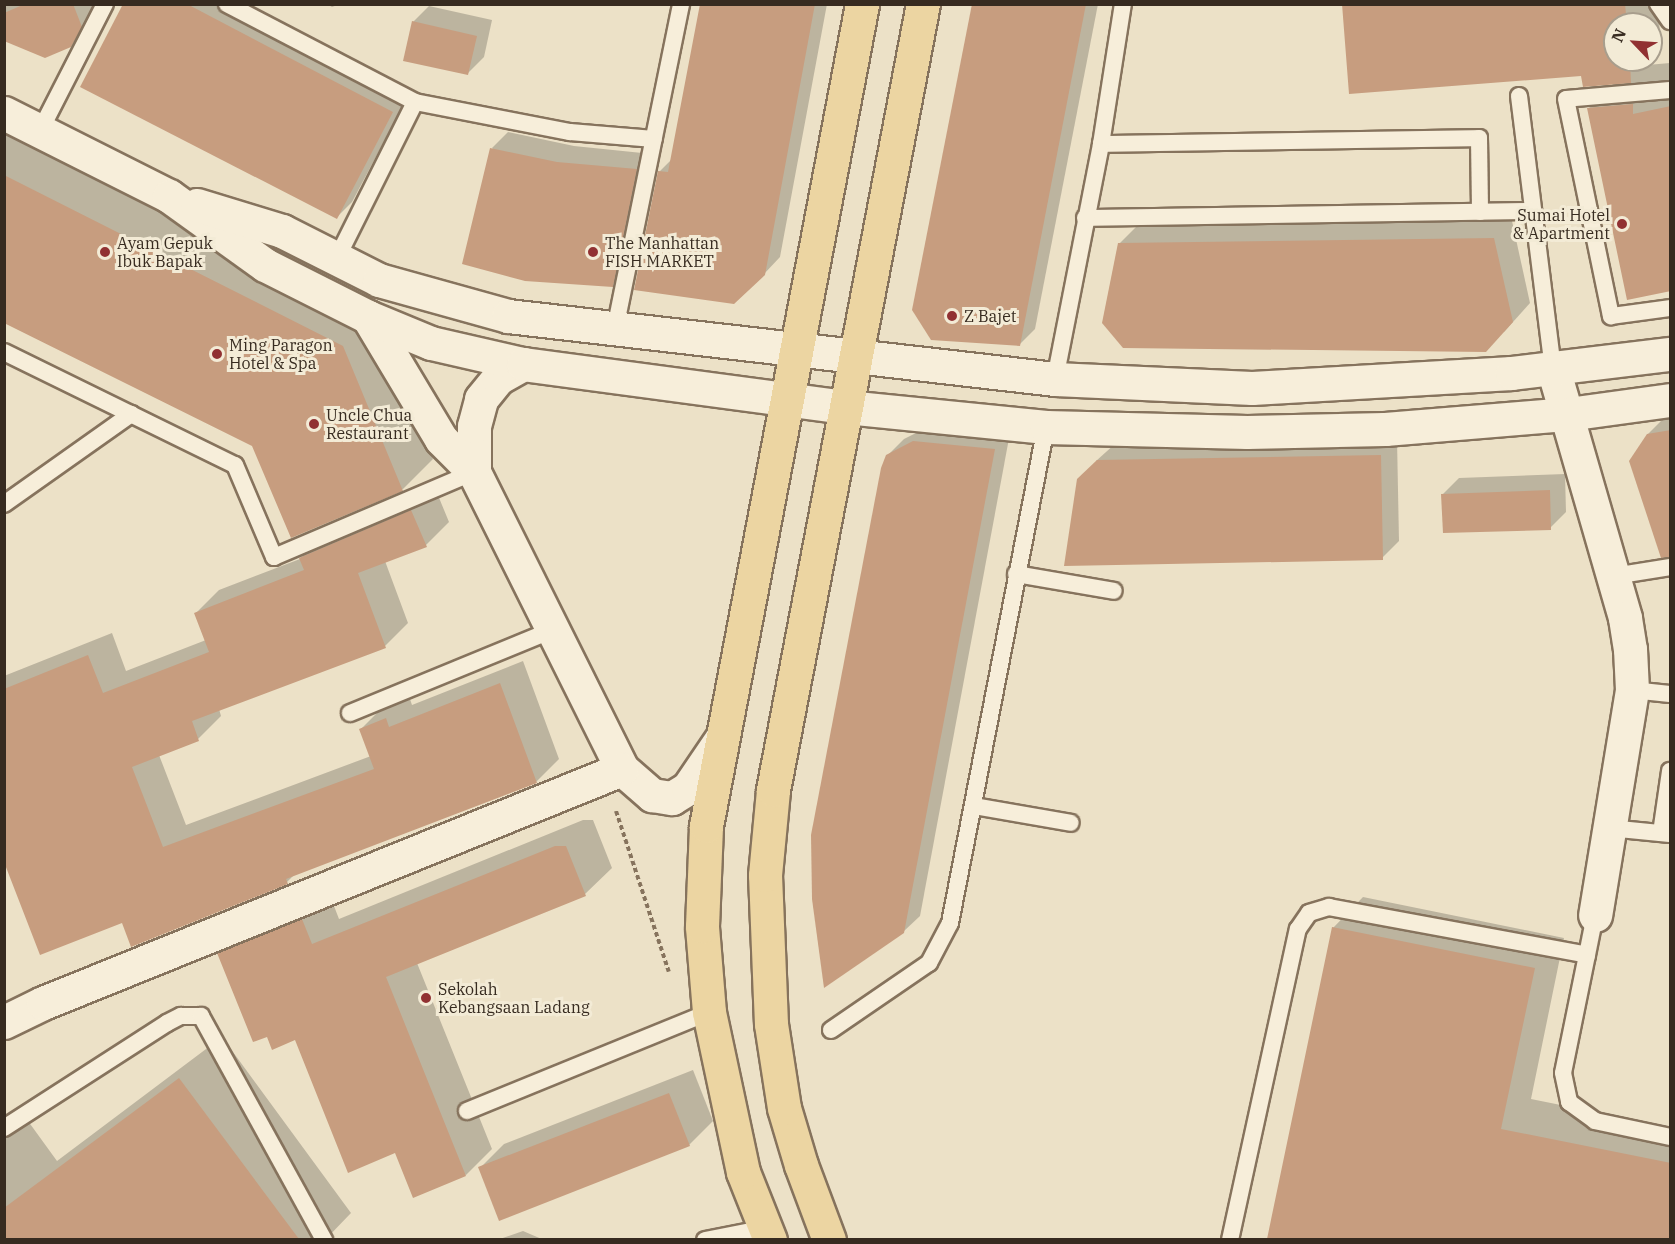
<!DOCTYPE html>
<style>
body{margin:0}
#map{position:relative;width:1675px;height:1244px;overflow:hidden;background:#ece1c7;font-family:"IBM Plex Serif",serif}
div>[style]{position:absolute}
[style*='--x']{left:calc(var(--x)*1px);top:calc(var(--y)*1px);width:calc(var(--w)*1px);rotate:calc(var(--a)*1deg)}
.shadow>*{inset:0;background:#0003}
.building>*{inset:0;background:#c79d7f}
.path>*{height:4px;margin-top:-2px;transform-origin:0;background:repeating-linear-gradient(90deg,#86735d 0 4.5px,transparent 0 7.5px)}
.roads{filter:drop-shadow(2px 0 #86735d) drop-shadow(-2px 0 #86735d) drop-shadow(0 2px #86735d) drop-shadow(0 -2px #86735d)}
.lane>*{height:16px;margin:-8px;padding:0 8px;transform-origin:8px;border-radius:8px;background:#f7eeda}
.street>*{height:33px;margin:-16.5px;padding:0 16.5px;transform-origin:16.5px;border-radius:16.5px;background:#f7eeda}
.secondary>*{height:33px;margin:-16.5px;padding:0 16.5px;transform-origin:16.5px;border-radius:16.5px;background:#f7eeda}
.primary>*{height:33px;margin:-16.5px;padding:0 16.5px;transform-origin:16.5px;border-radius:16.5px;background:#ecd5a2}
.dots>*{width:16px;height:16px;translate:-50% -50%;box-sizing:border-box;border:3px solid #f3ebd6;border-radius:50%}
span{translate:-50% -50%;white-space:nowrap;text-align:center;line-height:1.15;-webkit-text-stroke:6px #f3ebd6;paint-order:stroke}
.poi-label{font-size:16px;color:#372b20}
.right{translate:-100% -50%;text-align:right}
.left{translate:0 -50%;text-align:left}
.frame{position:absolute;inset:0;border:6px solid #372b20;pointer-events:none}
.north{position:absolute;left:1603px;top:12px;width:60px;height:60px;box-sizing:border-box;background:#f3ebd6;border:2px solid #a89e8d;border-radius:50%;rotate:295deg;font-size:16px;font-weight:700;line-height:24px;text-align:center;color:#372b20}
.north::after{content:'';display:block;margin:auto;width:21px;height:27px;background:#913132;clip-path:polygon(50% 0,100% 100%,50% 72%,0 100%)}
</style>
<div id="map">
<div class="shadow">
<div style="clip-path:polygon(95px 4px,97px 10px,87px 29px,70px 45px,4px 40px,6px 4px)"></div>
<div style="clip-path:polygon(124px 4px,232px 4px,408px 96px,352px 202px,337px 217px)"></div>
<div style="clip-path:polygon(327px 4px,340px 4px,332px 7px)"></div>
<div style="clip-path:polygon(701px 4px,827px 4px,780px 257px,764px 274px,659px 172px,672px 159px)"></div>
<div style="clip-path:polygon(973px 4px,1098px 4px,1035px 329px,1019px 345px)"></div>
<div style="clip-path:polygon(evenodd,1344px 4px,1658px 4px,1661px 51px,1647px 65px,1670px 63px,1670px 289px,1589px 108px,1614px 83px,1344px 4px,1615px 24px,1651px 24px,1651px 60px,1615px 60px,1615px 24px)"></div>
<div style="clip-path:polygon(429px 6px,492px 20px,484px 57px,468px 73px,413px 22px)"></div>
<div style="clip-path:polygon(4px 129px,373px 316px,433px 459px,403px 489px,292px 536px,254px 445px,4px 322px)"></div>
<div style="clip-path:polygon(508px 132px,574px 146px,652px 154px,628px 269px,612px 285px,492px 148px)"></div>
<div style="clip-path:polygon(1512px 221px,1530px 303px,1504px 332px,1120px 243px,1138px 225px)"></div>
<div style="clip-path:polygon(1670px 417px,1670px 542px,1648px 434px,1664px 418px)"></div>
<div style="clip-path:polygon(930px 426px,1010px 433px,920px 916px,903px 932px,887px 456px,904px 439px)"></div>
<div style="clip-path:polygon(1397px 439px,1399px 541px,1382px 558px,1096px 461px,1116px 443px)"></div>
<div style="clip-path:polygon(1565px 474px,1566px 512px,1550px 528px,1443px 494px,1459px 478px)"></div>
<div style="clip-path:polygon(435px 488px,449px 522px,426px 545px,385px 561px,408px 623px,385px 646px,219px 709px,221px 716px,198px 739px,159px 755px,186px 825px,371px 756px,361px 729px,384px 706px,409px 696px,412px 705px,523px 661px,559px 759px,536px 782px,295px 874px,287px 882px,123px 921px,4px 858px,4px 676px,112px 633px,126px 671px,206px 640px,196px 613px,219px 590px,300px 559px,324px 535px)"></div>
<div style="clip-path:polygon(583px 820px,593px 820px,612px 868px,585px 894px,417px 963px,492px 1149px,466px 1175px,396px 1152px,296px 1039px,268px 1035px,219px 953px,245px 927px,329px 893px,339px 919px)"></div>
<div style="clip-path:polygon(1363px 897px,1564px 938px,1531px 1099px,1670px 1127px,1670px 1240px,1269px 1240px,1333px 928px)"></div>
<div style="clip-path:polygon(222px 1037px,351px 1213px,325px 1240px,4px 1240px,4px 1122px,20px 1110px,57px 1161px)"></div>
<div style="clip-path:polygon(693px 1070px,713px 1121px,689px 1145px,480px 1168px,504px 1144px)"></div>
<div style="clip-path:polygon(523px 1231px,544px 1240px,497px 1240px)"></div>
</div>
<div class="building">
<div style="clip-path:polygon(25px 4px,73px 4px,82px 27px,71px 47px,45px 58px,4px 41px,4px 13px)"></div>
<div style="clip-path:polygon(123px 4px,187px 4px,393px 112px,337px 219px,80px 87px)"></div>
<div style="clip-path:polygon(700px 4px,815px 4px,765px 275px,734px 304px,634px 290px,658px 171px,668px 172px)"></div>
<div style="clip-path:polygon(972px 4px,1086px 4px,1020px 346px,931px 340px,912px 310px)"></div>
<div style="clip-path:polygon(1342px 4px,1625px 4px,1627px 24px,1615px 24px,1615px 60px,1630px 60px,1631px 83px,1583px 87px,1581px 76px,1349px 94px)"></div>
<div style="clip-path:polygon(412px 21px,477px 36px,468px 75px,403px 61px)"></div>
<div style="clip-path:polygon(1633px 104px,1633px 114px,1671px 106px,1671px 291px,1627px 300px,1587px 108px)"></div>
<div style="clip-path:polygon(490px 148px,557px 162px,637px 169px,613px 287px,525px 281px,462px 264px)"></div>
<div style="clip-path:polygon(4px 175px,343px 346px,403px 491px,291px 538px,252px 446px,4px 323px)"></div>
<div style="clip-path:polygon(1494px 238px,1513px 322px,1486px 352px,1123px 348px,1102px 323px,1118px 243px)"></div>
<div style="clip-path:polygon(1671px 430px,1671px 557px,1661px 558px,1629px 461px,1647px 434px)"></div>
<div style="clip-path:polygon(913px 441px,995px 449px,904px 933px,824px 988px,812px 899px,811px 835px,881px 468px,886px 455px)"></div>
<div style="clip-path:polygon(1381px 455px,1383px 560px,1064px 566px,1077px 479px,1097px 460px)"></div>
<div style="clip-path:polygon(1550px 490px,1551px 530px,1443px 533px,1441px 494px)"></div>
<div style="clip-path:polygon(411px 510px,427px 547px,358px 573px,386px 648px,192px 721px,199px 741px,132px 767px,163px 847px,374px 769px,359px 729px,386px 718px,389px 727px,500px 683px,537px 783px,286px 879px,288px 884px,131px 947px,122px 923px,40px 955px,4px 862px,4px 689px,88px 655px,103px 693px,209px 652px,194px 613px,304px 570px,299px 558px)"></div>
<div style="clip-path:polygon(555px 846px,566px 846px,586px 896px,386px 977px,466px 1176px,413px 1198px,395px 1153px,348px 1173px,295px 1040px,272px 1050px,267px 1037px,253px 1042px,217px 953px,302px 919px,312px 944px)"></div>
<div style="clip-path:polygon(1332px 927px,1535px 968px,1501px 1129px,1671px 1163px,1671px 1239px,1267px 1239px)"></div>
<div style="clip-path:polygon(179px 1078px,299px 1239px,4px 1239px,4px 1208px)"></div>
<div style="clip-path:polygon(669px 1093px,690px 1146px,499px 1221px,478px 1167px)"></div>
</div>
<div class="path">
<div style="--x:616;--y:811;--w:169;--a:71.8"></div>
</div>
<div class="roads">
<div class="lane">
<div style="--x:227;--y:4;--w:212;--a:27.5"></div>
<div style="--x:415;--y:102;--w:158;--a:11"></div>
<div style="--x:570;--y:132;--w:84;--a:4.8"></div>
<div style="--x:1658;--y:4;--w:21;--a:55"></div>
<div style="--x:1670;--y:90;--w:104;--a:175.1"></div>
<div style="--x:1566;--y:99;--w:222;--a:78.3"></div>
<div style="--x:1611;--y:316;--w:60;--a:-7.7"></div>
<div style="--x:1519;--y:96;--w:274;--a:82.9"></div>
<div style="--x:40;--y:131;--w:143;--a:-62.9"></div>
<div style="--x:1101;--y:144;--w:378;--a:-0.9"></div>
<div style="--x:1479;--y:138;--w:74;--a:89.2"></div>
<div style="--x:1085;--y:218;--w:448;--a:-0.9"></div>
<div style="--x:337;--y:258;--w:174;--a:-63.4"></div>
<div style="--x:615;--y:329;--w:332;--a:-78.5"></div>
<div style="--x:4;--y:352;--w:257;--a:26.1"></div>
<div style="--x:235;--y:465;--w:100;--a:67"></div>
<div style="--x:274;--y:557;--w:217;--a:-23"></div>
<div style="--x:1055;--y:379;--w:239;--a:-78.9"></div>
<div style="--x:1101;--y:144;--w:142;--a:-81.1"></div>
<div style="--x:4;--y:504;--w:156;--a:-35.3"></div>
<div style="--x:1016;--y:574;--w:99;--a:9.8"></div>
<div style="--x:1614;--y:576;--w:57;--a:-9.1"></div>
<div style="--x:1632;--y:690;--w:38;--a:6"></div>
<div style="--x:350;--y:713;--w:218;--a:-22.3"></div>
<div style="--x:974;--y:806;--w:98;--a:9.9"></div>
<div style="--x:1609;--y:828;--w:61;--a:5.6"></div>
<div style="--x:1661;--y:833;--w:63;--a:-81.7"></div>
<div style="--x:1587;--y:955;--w:41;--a:-78.7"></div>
<div style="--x:831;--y:1030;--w:119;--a:-34.4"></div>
<div style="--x:929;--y:963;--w:45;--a:-62.3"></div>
<div style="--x:950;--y:923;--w:505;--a:-79.05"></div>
<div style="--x:467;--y:1111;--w:261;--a:-22.2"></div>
<div style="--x:4;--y:1128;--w:194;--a:-32.8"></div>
<div style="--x:167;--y:1023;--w:16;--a:-27"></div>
<div style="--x:181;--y:1016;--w:20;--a:0"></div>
<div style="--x:201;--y:1016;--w:256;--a:61.2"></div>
<div style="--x:705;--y:1240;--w:62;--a:-11.1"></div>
<div style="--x:1230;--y:1240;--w:318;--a:-77.7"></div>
<div style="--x:1298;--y:929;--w:19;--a:-55"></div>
<div style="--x:1309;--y:913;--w:21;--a:-17"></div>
<div style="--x:1329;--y:907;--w:262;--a:10.5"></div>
<div style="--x:1587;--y:955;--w:120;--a:101.5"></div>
<div style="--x:1563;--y:1073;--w:30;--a:78"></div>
<div style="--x:1569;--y:1102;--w:32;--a:36"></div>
<div style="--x:1595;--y:1121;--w:77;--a:12"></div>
</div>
<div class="street">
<div style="--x:368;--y:317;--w:142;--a:59.1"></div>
<div style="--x:441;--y:439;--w:47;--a:45"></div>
<div style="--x:474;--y:472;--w:332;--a:63.5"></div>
<div style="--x:622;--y:769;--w:40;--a:41"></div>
<div style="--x:652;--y:795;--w:20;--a:9"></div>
<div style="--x:672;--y:798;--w:19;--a:-32"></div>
<div style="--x:688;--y:788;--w:57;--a:-55.8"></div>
<div style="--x:1553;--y:368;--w:260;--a:73.9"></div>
<div style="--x:1625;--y:618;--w:31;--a:81"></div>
<div style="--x:1630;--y:649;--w:41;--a:87.2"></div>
<div style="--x:1632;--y:690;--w:228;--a:99.3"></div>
<div style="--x:474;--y:472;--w:46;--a:-90"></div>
<div style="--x:474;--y:426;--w:28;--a:-75"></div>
<div style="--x:481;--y:399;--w:27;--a:-51"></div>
<div style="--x:498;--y:378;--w:29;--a:-29"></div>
<div style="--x:4;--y:1022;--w:43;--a:-26"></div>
<div style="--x:43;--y:1003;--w:624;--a:-22.01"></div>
</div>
<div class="secondary">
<div style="--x:4;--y:113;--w:185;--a:26.7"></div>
<div style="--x:169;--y:196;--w:118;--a:35.7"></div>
<div style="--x:265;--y:265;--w:115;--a:26.8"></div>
<div style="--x:368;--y:317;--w:68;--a:22.4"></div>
<div style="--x:431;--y:343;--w:94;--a:12.9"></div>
<div style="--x:523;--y:364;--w:326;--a:7.6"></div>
<div style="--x:846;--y:407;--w:201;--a:5.7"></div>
<div style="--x:1046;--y:427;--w:201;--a:1.4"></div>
<div style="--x:1247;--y:432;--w:138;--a:-1.2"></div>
<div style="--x:1385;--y:429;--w:184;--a:-4.7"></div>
<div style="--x:1568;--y:414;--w:103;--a:-7.8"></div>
<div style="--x:197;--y:205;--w:89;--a:17"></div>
<div style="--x:282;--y:231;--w:109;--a:26.8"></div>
<div style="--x:379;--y:280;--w:134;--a:15.6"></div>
<div style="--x:508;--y:316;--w:551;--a:6.57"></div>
<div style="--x:1055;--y:379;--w:197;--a:2.6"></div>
<div style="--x:1252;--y:388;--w:260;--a:-3.3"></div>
<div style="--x:1512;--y:373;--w:159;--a:-6.9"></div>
</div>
<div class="primary">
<div style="--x:770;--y:1240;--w:73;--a:-111.7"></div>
<div style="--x:743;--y:1172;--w:164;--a:-102"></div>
<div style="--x:709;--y:1012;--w:86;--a:-94.7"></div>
<div style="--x:702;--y:926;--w:100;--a:-87.7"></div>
<div style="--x:706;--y:826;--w:837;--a:-79.25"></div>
<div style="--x:829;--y:1240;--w:80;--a:-110.5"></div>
<div style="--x:801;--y:1165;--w:59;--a:-106.6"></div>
<div style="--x:784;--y:1108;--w:85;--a:-98.8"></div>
<div style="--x:771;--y:1024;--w:149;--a:-92.3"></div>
<div style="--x:765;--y:875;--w:85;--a:-84.6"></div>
<div style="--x:773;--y:790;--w:800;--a:-79.2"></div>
</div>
</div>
<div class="dots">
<div style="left:1622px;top:224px;background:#913132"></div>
<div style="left:105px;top:252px;background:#913132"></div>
<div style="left:593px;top:252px;background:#913132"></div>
<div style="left:952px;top:316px;background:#913132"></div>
<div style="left:217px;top:354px;background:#913132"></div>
<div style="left:314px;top:424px;background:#913132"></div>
<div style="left:426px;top:998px;background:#913132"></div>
</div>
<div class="poi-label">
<span class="right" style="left:1610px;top:224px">Sumai Hotel<br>&amp; Apartment</span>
<span class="left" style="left:117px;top:252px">Ayam Gepuk<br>Ibuk Bapak</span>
<span class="left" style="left:605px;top:252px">The Manhattan<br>FISH MARKET</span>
<span class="left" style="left:964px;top:316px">Z Bajet</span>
<span class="left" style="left:229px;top:354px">Ming Paragon<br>Hotel &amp; Spa</span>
<span class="left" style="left:326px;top:424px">Uncle Chua<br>Restaurant</span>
<span class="left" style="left:438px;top:998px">Sekolah<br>Kebangsaan Ladang</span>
</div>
<div class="frame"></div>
<div class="north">N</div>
</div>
